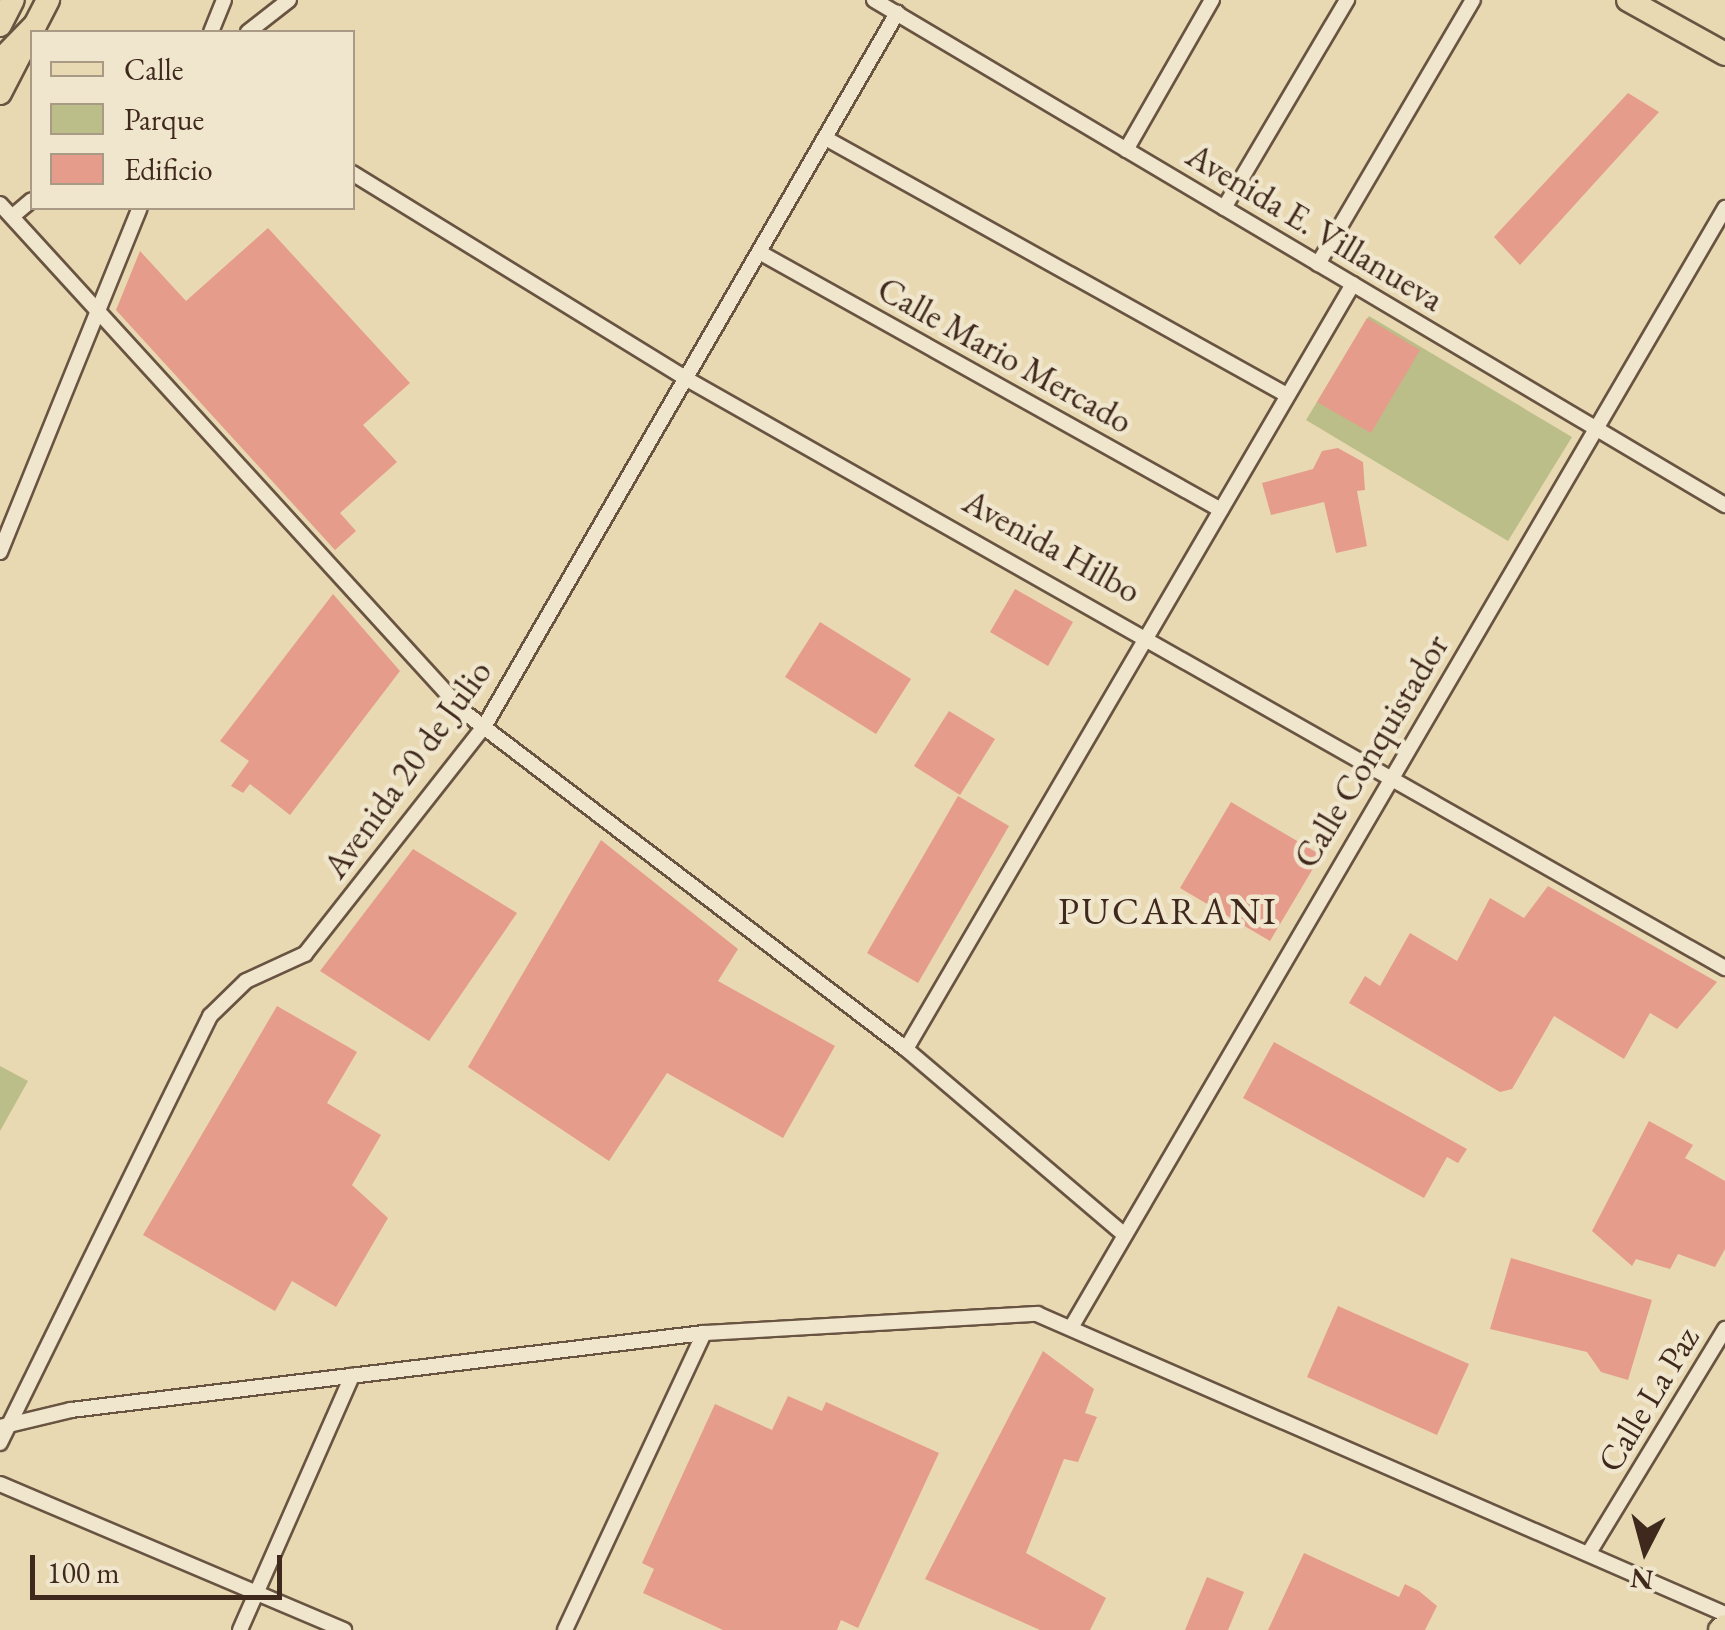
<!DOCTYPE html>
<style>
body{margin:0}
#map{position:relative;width:1725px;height:1630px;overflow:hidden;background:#e8d9b2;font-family:"EB Garamond",serif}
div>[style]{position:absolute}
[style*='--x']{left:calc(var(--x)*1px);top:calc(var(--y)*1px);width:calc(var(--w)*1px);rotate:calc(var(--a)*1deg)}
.green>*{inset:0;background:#bbbe88}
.building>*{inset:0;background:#e69c8b}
.roads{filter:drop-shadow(2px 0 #695442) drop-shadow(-2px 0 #695442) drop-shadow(0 2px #695442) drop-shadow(0 -2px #695442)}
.minor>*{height:14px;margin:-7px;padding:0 7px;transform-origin:7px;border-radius:7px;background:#f0e6cd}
.primary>*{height:22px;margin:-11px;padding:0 11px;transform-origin:11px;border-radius:11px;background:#e8d9b2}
.trunk>*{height:22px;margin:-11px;padding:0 11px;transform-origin:11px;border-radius:11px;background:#e8d9b2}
span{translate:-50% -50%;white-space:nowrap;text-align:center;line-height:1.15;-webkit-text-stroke:9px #f0e6cd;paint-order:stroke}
.street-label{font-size:35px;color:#3f281c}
.neighbourhood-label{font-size:38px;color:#3f281c;letter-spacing:2.5px}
.legend{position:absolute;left:30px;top:30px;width:325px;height:180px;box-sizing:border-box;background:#f0e6cd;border:2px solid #a99a86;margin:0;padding:12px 18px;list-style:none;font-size:30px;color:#3f281c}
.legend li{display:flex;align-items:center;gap:20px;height:50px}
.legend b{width:50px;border:2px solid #a99a86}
.north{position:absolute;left:1595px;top:1500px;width:100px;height:100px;-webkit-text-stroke:8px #f0e6cd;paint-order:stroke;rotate:186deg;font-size:28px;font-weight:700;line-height:40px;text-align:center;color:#3f281c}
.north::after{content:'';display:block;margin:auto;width:35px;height:45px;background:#3f281c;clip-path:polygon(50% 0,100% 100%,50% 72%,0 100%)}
.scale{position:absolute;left:30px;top:1555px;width:252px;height:45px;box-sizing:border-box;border:5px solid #3f281c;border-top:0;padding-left:12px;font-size:30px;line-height:35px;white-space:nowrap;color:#3f281c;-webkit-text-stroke:8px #f0e6cd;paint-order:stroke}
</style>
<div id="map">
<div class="green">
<div style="clip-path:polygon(1369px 316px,1572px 437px,1508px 541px,1306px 420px)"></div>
<div style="clip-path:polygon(0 1066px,28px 1081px,0 1131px)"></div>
</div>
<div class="building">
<div style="clip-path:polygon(1628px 93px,1659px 112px,1520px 265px,1494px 237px)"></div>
<div style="clip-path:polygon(268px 228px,410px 383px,363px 425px,397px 462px,340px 513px,356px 531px,335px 550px,116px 310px,140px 251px,186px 301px)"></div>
<div style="clip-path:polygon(1367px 318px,1420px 350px,1371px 433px,1317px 402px)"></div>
<div style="clip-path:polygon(1338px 448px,1363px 462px,1365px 490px,1357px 491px,1367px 546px,1336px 553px,1324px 502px,1271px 515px,1262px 483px,1313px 469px,1322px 451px)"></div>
<div style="clip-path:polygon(1015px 589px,1073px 622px,1048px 666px,990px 632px)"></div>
<div style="clip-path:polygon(333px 594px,400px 671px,290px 815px,250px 784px,243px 793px,231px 786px,249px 761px,220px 741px)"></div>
<div style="clip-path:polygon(820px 622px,911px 679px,876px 734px,785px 677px)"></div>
<div style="clip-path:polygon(949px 711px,995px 739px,960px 795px,914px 766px)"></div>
<div style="clip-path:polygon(958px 796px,1009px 826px,918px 983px,867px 953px)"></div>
<div style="clip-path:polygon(1231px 802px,1321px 855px,1270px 941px,1180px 888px)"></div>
<div style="clip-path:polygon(601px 840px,738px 949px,718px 981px,835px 1046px,783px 1138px,667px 1073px,609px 1161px,468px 1067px)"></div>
<div style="clip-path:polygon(413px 849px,517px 913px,429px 1041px,320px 971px)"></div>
<div style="clip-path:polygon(1548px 886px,1717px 982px,1677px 1029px,1650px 1013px,1624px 1059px,1554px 1016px,1512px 1089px,1500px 1092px,1349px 1003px,1365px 976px,1380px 986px,1410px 933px,1457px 961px,1490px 898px,1524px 918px)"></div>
<div style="clip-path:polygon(277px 1006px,357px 1052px,327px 1103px,381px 1135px,352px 1185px,388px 1218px,336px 1307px,292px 1281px,275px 1311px,143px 1235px)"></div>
<div style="clip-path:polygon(1274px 1042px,1467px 1149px,1458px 1163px,1447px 1157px,1424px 1198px,1243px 1098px)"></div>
<div style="clip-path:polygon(1649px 1121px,1693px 1145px,1685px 1158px,1725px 1181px,1725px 1249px,1715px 1267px,1678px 1254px,1670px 1269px,1636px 1259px,1632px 1266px,1592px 1231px)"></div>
<div style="clip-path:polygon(1511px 1258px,1652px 1300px,1628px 1380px,1601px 1372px,1587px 1352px,1490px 1329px)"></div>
<div style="clip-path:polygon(1338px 1306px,1469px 1364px,1437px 1435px,1307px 1377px)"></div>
<div style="clip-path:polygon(1043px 1351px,1094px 1389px,1085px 1413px,1097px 1417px,1078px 1462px,1064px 1459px,1026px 1553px,1106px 1598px,1090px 1630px,1040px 1630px,925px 1579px)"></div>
<div style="clip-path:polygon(788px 1396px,822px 1411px,826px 1402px,939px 1453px,858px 1628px,841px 1620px,837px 1630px,723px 1630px,643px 1593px,654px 1569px,642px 1563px,715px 1404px,772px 1430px)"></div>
<div style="clip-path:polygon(1304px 1553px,1399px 1597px,1405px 1584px,1419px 1591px,1437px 1606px,1425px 1630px,1268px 1630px)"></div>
<div style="clip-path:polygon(1207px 1577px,1244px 1592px,1228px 1630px,1185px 1630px)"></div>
</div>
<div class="roads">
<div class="minor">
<div style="--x:874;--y:0;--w:990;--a:30.69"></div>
<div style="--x:211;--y:32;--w:35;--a:-68"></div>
<div style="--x:248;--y:32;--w:52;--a:-38"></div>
<div style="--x:827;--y:139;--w:526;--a:29.1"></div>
<div style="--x:1126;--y:150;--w:173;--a:-60.2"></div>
<div style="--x:352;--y:173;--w:391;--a:31.6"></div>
<div style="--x:685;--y:378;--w:1196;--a:29.57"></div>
<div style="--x:0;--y:204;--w:688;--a:47.59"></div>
<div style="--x:464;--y:712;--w:556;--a:37.32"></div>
<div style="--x:906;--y:1049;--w:281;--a:40.4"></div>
<div style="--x:1224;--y:208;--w:242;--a:-59.4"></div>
<div style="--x:14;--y:215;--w:23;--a:-40"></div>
<div style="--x:759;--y:252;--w:529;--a:29.18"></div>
<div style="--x:1318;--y:264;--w:306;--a:-59.6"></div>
<div style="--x:0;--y:552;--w:371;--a:-67.9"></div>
<div style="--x:906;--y:1049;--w:886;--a:-59.7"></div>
<div style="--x:1072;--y:1326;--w:1295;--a:-59.71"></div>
<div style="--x:0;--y:1427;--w:73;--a:-13.5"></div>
<div style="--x:71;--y:1410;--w:638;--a:-6.94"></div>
<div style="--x:704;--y:1333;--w:334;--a:-3.3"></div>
<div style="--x:1037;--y:1314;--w:751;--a:23.56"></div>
<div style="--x:0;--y:1443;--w:476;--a:-63.8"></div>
<div style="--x:210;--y:1016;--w:50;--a:-44.2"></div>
<div style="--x:246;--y:981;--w:65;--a:-24.6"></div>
<div style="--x:305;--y:954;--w:291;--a:-51.8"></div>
<div style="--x:485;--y:725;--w:823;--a:-59.94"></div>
<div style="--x:0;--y:1484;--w:374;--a:23"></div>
<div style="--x:1590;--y:1551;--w:260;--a:-58.7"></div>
<div style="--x:240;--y:1630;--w:278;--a:-66.2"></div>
<div style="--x:565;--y:1630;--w:328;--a:-64.9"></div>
</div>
<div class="primary">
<div style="--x:1628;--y:0;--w:111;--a:29.1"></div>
<div style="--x:0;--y:93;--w:105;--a:-62.7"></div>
<div style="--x:1720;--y:1630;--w:6;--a:-39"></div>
</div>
<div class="trunk">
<div style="--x:0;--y:25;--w:28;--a:-63"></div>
<div style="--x:0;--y:61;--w:50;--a:-45.8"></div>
</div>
</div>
<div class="street-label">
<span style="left:1315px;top:227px;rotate:31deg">Avenida E. Villanueva</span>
<span style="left:1005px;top:355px;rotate:29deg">Calle Mario Mercado</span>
<span style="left:1052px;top:546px;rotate:29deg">Avenida Hilbo</span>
<span style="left:1371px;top:751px;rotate:-59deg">Calle Conquistador</span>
<span style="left:407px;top:769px;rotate:-54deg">Avenida 20 de Julio</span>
<span style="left:1648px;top:1399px;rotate:-59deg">Calle La Paz</span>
</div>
<div class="neighbourhood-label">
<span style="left:1168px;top:911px">PUCARANI</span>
</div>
<ul class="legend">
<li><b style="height:12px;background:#e8d9b2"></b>Calle</li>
<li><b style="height:28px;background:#bbbe88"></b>Parque</li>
<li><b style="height:28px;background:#e69c8b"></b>Edificio</li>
</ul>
<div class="north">N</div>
<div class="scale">100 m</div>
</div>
